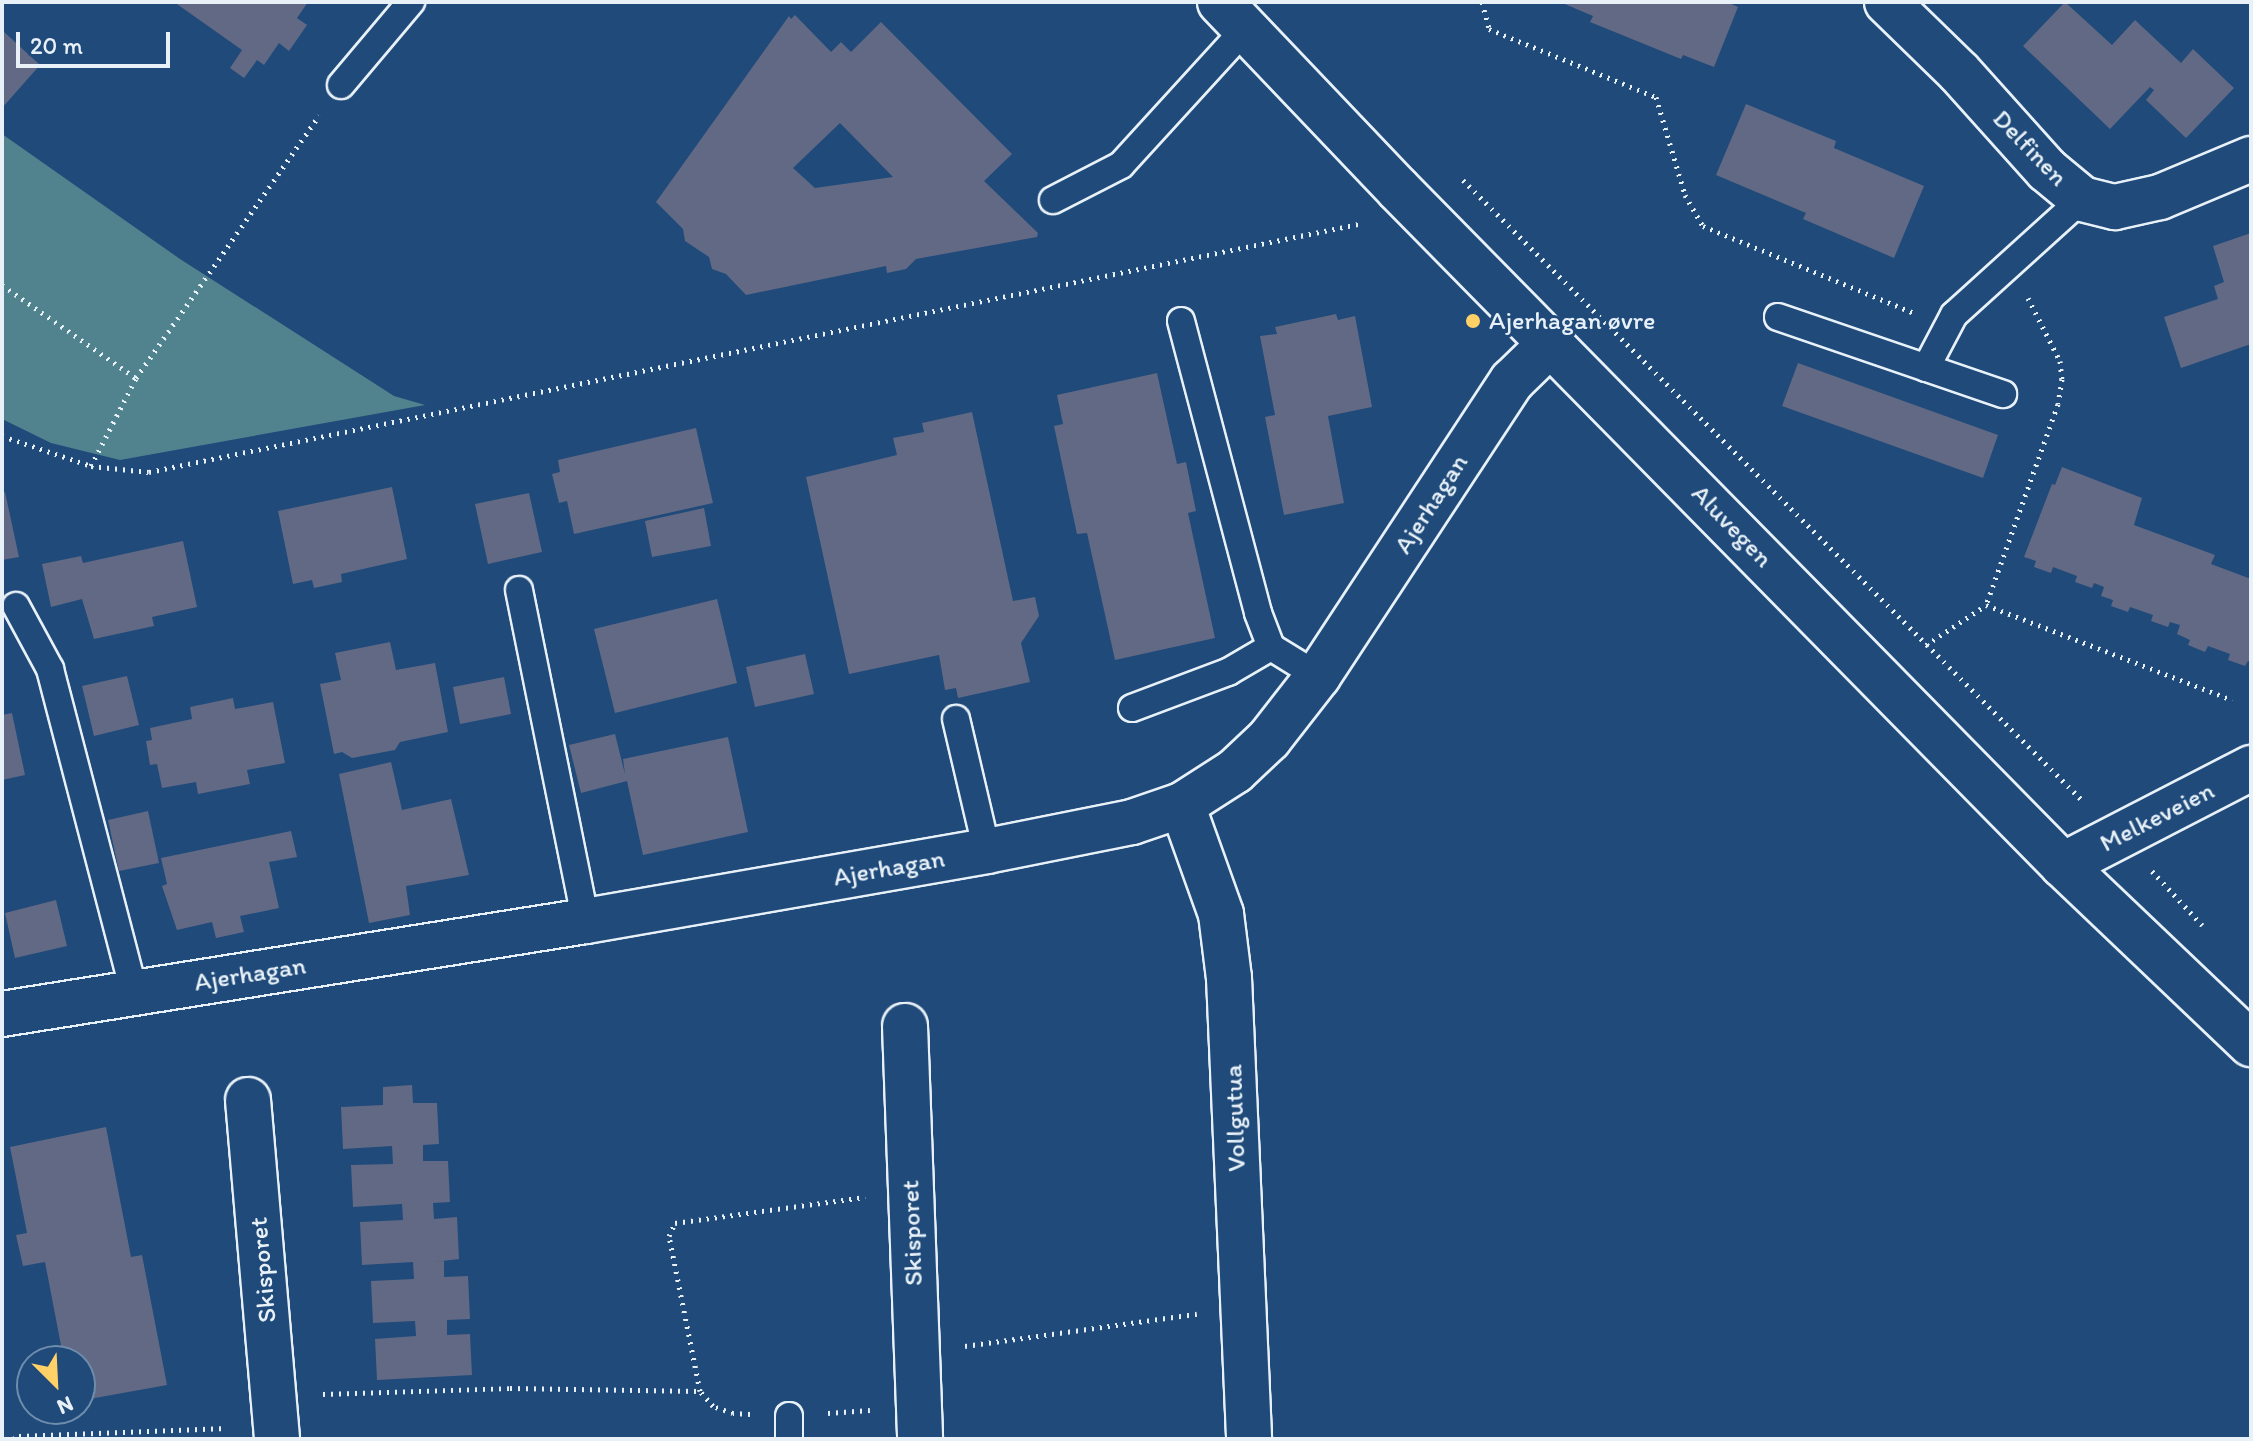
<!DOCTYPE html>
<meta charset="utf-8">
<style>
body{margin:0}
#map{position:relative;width:2253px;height:1441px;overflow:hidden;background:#1f4a7a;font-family:Itim,sans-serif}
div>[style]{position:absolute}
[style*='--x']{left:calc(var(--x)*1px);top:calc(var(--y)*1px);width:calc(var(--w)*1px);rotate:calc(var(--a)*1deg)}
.green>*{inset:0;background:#51838f}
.building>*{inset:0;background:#616984}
.path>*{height:5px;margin-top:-2.5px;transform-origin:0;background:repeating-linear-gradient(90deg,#e8f1f8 0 2px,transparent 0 8px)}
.roads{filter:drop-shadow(2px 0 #e8f1f8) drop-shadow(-2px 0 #e8f1f8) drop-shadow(0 2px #e8f1f8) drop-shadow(0 -2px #e8f1f8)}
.lane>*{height:26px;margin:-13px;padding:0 13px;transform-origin:13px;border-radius:13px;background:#1f4a7a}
.street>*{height:44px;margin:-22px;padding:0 22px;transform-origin:22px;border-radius:22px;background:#1f4a7a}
.secondary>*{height:44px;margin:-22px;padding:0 22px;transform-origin:22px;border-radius:22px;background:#1f4a7a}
.dots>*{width:22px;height:22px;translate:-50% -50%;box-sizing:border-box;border:4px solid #1f4a7a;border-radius:50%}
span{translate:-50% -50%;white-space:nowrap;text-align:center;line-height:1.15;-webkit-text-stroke:6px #1f4a7a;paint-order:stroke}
.street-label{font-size:26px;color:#e8f1f8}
.poi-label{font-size:26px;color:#e8f1f8}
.left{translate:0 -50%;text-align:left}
.frame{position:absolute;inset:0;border:4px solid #e8f1f8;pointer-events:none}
.north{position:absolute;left:16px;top:1345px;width:80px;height:80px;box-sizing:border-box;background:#1f4a7a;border:2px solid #6f8dac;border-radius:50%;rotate:156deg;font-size:22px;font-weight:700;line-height:32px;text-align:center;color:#e8f1f8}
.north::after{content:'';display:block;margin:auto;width:28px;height:36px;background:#ffd166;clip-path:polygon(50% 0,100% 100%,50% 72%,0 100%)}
.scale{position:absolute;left:16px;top:32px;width:154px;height:36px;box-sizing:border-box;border:4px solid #e8f1f8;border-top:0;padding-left:10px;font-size:24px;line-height:28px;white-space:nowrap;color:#e8f1f8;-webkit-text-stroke:6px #1f4a7a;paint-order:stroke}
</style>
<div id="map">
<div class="green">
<div style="clip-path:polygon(2px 134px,180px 259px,394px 396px,425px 405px,120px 460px,51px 443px,2px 419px)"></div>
</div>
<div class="building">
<div style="clip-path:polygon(174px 2px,308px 2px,297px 18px,307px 25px,289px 51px,279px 43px,264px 65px,257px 60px,244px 78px,230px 68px,242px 50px)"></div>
<div style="clip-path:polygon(1560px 2px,1727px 2px,1738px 7px,1714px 67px,1683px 55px,1681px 59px,1590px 22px,1593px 16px)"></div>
<div style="clip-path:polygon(2065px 2px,2112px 45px,2135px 20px,2181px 63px,2193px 49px,2234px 88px,2186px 138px,2146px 100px,2154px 90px,2150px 87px,2110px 129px,2023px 46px)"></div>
<div style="clip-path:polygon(evenodd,795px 15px,831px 52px,841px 42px,851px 52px,881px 22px,1012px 154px,984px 181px,1038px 233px,1037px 237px,916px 259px,906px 269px,887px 273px,886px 266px,746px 295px,726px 274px,712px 269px,709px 257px,685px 241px,683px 229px,656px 202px,789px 16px,791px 19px,795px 15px,840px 123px,893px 177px,815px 188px,793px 168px,840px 123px)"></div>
<div style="clip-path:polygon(2px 30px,40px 65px,2px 108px)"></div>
<div style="clip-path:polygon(1746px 104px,1836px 141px,1834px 148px,1924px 186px,1894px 258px,1803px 219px,1806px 213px,1716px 175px)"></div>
<div style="clip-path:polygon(2251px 233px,2251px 344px,2181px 368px,2164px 317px,2218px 299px,2214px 286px,2224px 282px,2213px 246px)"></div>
<div style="clip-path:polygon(1336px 314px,1338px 320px,1355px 316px,1372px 407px,1328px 416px,1344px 503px,1284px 515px,1265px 417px,1275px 415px,1260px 336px,1277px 334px,1275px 327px)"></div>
<div style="clip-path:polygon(1798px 363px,1998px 435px,1983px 478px,1782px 406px)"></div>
<div style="clip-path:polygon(1157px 373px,1177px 464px,1186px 462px,1196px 511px,1188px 513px,1215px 638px,1115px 660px,1087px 533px,1077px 534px,1054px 426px,1063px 424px,1057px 395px)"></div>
<div style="clip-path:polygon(972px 412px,1013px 601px,1035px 597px,1039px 616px,1021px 643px,1030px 682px,958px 698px,956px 688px,945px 690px,939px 655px,849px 674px,806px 477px,897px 455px,893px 438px,924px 432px,922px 423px)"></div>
<div style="clip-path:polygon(696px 428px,713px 503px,574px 534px,567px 501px,559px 503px,552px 474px,560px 472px,558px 460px)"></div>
<div style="clip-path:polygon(2062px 467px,2142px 498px,2134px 525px,2215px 555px,2211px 564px,2251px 579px,2251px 662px,2248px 661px,2245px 666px,2228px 660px,2230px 654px,2208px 646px,2205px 652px,2188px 645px,2190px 640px,2177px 634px,2180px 625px,2170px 622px,2168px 627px,2151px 621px,2153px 615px,2130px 607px,2128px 612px,2111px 606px,2113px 600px,2101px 596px,2104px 587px,2094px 583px,2092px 588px,2075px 582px,2077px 576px,2053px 567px,2051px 573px,2034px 567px,2036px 561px,2024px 557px,2052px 484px,2055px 485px)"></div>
<div style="clip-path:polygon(392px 487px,407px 559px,341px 574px,342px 582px,314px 588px,312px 580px,293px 584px,278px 511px)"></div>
<div style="clip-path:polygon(5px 492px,19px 557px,2px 560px,2px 493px)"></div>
<div style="clip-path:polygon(529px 493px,542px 552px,488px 564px,475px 504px)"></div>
<div style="clip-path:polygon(704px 508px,711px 546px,652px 557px,645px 521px)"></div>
<div style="clip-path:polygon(183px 541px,197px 607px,152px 617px,154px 626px,94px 639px,82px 599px,51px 607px,42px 564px,81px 556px,83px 563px)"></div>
<div style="clip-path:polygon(717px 599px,737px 683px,615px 713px,594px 629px)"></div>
<div style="clip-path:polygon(390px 642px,396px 670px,435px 663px,448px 732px,400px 742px,395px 750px,352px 758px,342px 752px,334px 754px,320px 684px,341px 680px,335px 653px)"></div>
<div style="clip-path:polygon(805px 654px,814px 694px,755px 707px,746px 667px)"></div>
<div style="clip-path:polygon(127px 676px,139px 725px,94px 736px,82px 686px)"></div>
<div style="clip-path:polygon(504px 677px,511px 714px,460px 724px,453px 687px)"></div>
<div style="clip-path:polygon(233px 698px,235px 709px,273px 702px,285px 763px,247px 770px,250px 784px,198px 794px,196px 782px,162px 788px,157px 764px,150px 765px,146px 741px,152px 740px,150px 728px,192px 719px,190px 707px)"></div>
<div style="clip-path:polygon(12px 713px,25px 775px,2px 780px,2px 715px)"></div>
<div style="clip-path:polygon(615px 734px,625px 774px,623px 759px,728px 737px,748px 832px,643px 855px,627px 781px,581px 793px,569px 745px)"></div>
<div style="clip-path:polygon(391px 762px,402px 810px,451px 799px,469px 875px,406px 886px,410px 915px,369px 923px,339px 774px)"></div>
<div style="clip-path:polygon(148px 811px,159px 863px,119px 871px,108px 820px)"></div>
<div style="clip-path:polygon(291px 831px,297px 857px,269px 862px,279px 908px,240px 916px,244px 932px,216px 938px,212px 922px,177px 930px,162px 886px,167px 884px,161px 858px)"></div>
<div style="clip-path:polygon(56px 900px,67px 946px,15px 958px,5px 913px)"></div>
<div style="clip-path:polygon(412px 1085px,413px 1103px,437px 1103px,439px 1144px,423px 1145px,423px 1161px,448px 1161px,450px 1202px,433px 1203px,434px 1219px,457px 1217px,459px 1259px,434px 1262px,444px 1261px,444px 1277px,468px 1276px,470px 1319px,447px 1320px,447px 1335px,470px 1334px,472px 1375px,377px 1380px,375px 1339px,416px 1336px,415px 1321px,373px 1323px,371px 1281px,414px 1279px,413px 1262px,362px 1265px,360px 1222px,403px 1220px,402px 1204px,353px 1207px,351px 1165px,393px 1164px,392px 1146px,343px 1149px,341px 1107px,383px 1105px,383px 1087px)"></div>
<div style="clip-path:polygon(106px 1127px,131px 1257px,142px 1255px,167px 1385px,84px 1400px,80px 1361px,64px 1361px,45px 1262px,23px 1266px,16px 1235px,27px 1233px,10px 1147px)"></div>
</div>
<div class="path">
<div style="--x:1482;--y:2;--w:28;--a:75"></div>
<div style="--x:1489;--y:29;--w:180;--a:22.2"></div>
<div style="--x:1656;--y:97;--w:102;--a:73.5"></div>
<div style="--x:1685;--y:195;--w:36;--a:60"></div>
<div style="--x:1703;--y:226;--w:228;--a:22.4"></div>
<div style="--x:1463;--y:180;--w:878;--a:45.05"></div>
<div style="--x:2;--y:285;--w:163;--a:34.8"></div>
<div style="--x:2028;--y:298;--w:71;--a:63.1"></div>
<div style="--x:2060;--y:361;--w:18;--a:84"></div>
<div style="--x:2062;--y:379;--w:25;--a:99"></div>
<div style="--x:2058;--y:404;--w:214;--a:109.7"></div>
<div style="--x:1986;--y:605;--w:264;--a:21.1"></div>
<div style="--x:2;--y:436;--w:94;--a:18.6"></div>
<div style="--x:91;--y:466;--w:58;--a:5.9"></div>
<div style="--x:149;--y:472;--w:1239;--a:-11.59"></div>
<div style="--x:91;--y:466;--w:99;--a:-62.9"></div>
<div style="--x:136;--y:378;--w:320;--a:-55.1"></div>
<div style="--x:1926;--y:645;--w:72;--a:-33.7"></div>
<div style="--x:2152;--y:871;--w:74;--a:47.2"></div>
<div style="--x:965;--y:1346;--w:234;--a:-7.9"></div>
<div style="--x:323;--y:1394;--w:187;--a:-1.8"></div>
<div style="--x:510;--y:1388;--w:190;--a:0.9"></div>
<div style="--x:828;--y:1413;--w:42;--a:-4.1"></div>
<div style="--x:750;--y:1414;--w:17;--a:-177"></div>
<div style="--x:733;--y:1413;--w:21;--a:-161"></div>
<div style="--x:713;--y:1406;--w:20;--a:-131"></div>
<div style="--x:700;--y:1391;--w:158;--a:-101.3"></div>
<div style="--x:669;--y:1236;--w:14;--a:-65"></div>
<div style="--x:675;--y:1223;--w:192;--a:-7.8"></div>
<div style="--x:13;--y:1439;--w:7;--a:-27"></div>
<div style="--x:19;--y:1436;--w:208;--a:-2.2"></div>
</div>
<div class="roads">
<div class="lane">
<div style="--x:341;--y:85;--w:109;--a:-49.9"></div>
<div style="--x:1053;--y:200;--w:76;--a:-27.2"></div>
<div style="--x:1121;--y:165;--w:185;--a:-47.6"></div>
<div style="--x:1778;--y:317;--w:238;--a:18.9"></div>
<div style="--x:1181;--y:321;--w:302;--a:75.2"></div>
<div style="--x:1258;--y:613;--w:36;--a:69"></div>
<div style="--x:1271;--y:647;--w:55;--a:31.7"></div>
<div style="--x:1926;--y:368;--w:60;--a:-62.2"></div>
<div style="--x:1954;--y:315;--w:173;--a:-42.2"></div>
<div style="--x:519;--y:590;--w:338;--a:78.6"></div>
<div style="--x:16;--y:606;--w:72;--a:61.6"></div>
<div style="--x:50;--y:669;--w:334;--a:75.4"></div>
<div style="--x:1132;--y:708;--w:103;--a:-20.6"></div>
<div style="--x:1228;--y:672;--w:50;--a:-30.2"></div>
<div style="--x:956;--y:719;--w:136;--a:76.8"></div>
<div style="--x:789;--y:1416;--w:23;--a:90"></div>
</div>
<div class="street">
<div style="--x:1887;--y:2;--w:100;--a:44.2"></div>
<div style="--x:1959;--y:72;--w:132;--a:48.1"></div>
<div style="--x:2047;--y:170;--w:45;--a:39.6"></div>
<div style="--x:2082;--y:199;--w:34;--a:14"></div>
<div style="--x:2115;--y:207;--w:46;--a:-12.5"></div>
<div style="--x:2160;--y:197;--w:99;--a:-22.7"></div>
<div style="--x:1182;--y:805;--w:116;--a:70.3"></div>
<div style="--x:1221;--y:914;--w:64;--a:82.9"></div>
<div style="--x:1229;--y:978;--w:461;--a:87.5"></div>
<div style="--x:2063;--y:865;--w:212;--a:-27.3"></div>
<div style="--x:2;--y:1014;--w:591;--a:-9.05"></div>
<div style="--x:586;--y:921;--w:407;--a:-9.9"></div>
<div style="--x:987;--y:851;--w:148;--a:-11.3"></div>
<div style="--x:1132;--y:822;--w:53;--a:-18.8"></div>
<div style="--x:1182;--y:805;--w:63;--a:-32.7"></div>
<div style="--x:1235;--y:771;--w:47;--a:-43.3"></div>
<div style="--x:1269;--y:739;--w:80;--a:-52.1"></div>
<div style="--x:1318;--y:676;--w:353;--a:-56.7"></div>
<div style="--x:1512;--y:381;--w:56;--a:-44.3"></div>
<div style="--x:905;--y:1026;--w:413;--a:87.9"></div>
<div style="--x:248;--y:1100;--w:340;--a:85.1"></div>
</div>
<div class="secondary">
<div style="--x:1220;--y:2;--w:258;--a:46.4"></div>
<div style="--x:1398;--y:189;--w:948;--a:45.47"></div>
<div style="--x:2063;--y:865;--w:260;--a:43.6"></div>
</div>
</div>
<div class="dots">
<div style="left:1473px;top:321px;background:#ffd166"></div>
</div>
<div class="street-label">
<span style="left:2030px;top:148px;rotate:46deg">Delfinen</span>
<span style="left:1431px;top:504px;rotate:-57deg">Ajerhagan</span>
<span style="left:1732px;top:526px;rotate:46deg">Aluvegen</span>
<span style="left:2157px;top:817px;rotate:-27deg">Melkeveien</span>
<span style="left:889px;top:868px;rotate:-10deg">Ajerhagan</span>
<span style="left:250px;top:974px;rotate:-9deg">Ajerhagan</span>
<span style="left:1235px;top:1118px;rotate:-92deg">Vollgutua</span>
<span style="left:912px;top:1233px;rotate:-92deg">Skisporet</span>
<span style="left:263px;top:1270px;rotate:-95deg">Skisporet</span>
</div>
<div class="poi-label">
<span class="left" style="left:1489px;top:321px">Ajerhagan øvre</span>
</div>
<div class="frame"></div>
<div class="north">N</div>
<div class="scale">20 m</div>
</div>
